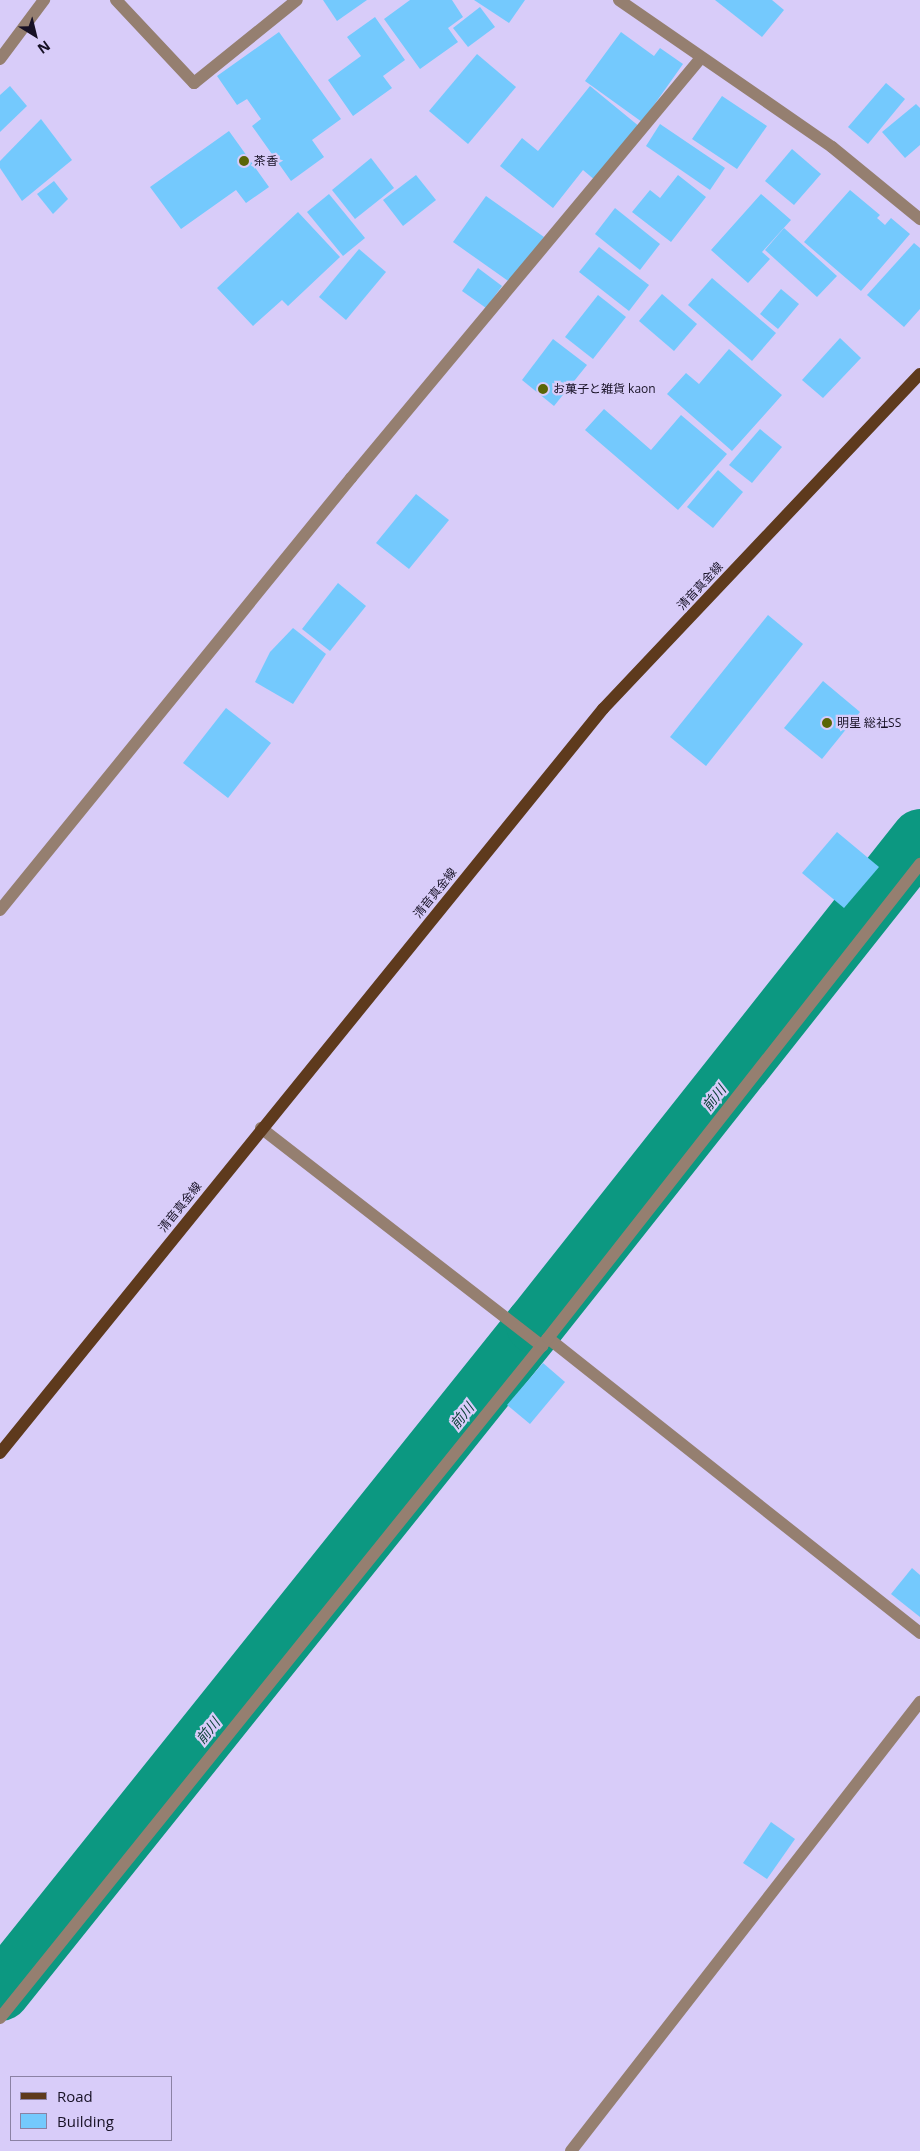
<!DOCTYPE html>
<meta charset="utf-8">
<style>
body{margin:0}
#map{position:relative;width:920px;height:2151px;overflow:hidden;background:#d8ccf9;font-family:"Open Sans","Noto Sans JP",sans-serif}
div>[style]{position:absolute}
[style*='--x']{left:calc(var(--x)*1px);top:calc(var(--y)*1px);width:calc(var(--w)*1px);rotate:calc(var(--a)*1deg)}
.river>*{height:59px;margin:-29.5px;padding:0 29.5px;transform-origin:29.5px;border-radius:29.5px;background:#0c9881}
.building>*{inset:0;background:#74c9fd}
.minor>*{height:12px;margin:-6px;padding:0 6px;transform-origin:6px;border-radius:6px;background:#957f70}
.major>*{height:12px;margin:-6px;padding:0 6px;transform-origin:6px;border-radius:6px;background:#5e3a1d}
.dots>*{width:14px;height:14px;translate:-50% -50%;box-sizing:border-box;border:2px solid #d8ccf9;border-radius:50%}
span{translate:-50% -50%;white-space:nowrap;text-align:center;line-height:1.15;-webkit-text-stroke:4.5px #d8ccf9;paint-order:stroke}
.poi-label{font-size:12px;color:#171125}
.left{translate:0 -50%;text-align:left}
.street-label{font-size:12px;color:#171125}
.water-label{font-size:14px;color:#073e34;font-style:italic}
.legend{position:absolute;left:10px;top:2076px;width:162px;height:65px;box-sizing:border-box;background:#d8ccf9;border:1px solid #8b81a4;margin:0;padding:6px 9px;list-style:none;font-size:15px;color:#171125}
.legend li{display:flex;align-items:center;gap:10px;height:25px}
.legend b{width:25px;border:1px solid #8b81a4}
.north{position:absolute;left:10px;top:10px;width:50px;height:50px;-webkit-text-stroke:4px #d8ccf9;paint-order:stroke;rotate:144deg;font-size:14px;font-weight:700;line-height:20px;text-align:center;color:#171125}
.north::after{content:'';display:block;margin:auto;width:18px;height:22px;background:#171125;clip-path:polygon(50% 0,100% 100%,50% 72%,0 100%)}
</style>
<div id="map">
<div class="river">
<div style="--x:0;--y:1991;--w:855;--a:-51.27"></div>
<div style="--x:535;--y:1324;--w:620;--a:-51.61"></div>
</div>
<div class="building">
<div style="clip-path:polygon(323px 0,367px 0,337px 21px)"></div>
<div style="clip-path:polygon(410px 0,452px 0,463px 17px,448px 28px,458px 42px,420px 69px,384px 19px)"></div>
<div style="clip-path:polygon(474px 0,525px 0,509px 23px)"></div>
<div style="clip-path:polygon(715px 0,772px 0,784px 10px,762px 37px)"></div>
<div style="clip-path:polygon(480px 7px,495px 27px,468px 47px,453px 28px)"></div>
<div style="clip-path:polygon(375px 17px,405px 60px,383px 76px,392px 88px,353px 116px,328px 80px,361px 56px,347px 37px)"></div>
<div style="clip-path:polygon(279px 32px,341px 119px,312px 140px,324px 157px,291px 181px,252px 126px,261px 119px,247px 99px,237px 105px,217px 76px)"></div>
<div style="clip-path:polygon(621px 32px,654px 56px,660px 48px,683px 64px,642px 122px,585px 81px)"></div>
<div style="clip-path:polygon(477px 54px,516px 87px,468px 144px,429px 111px)"></div>
<div style="clip-path:polygon(886px 83px,905px 99px,868px 144px,848px 127px)"></div>
<div style="clip-path:polygon(10px 86px,27px 106px,0 132px,0 95px)"></div>
<div style="clip-path:polygon(590px 86px,640px 127px,596px 181px,583px 170px,553px 208px,500px 166px,522px 138px,538px 151px)"></div>
<div style="clip-path:polygon(722px 96px,767px 126px,737px 169px,692px 139px)"></div>
<div style="clip-path:polygon(916px 104px,920px 108px,920px 145px,905px 158px,882px 132px)"></div>
<div style="clip-path:polygon(41px 119px,72px 160px,22px 201px,0 168px,0 161px)"></div>
<div style="clip-path:polygon(660px 124px,725px 168px,710px 190px,646px 146px)"></div>
<div style="clip-path:polygon(229px 131px,269px 187px,246px 203px,236px 190px,181px 229px,150px 187px)"></div>
<div style="clip-path:polygon(792px 149px,821px 174px,794px 205px,765px 181px)"></div>
<div style="clip-path:polygon(371px 158px,394px 188px,355px 219px,332px 190px)"></div>
<div style="clip-path:polygon(416px 175px,436px 200px,403px 226px,383px 200px)"></div>
<div style="clip-path:polygon(678px 175px,706px 197px,671px 242px,632px 212px,650px 190px,660px 198px)"></div>
<div style="clip-path:polygon(54px 181px,68px 199px,53px 214px,37px 194px)"></div>
<div style="clip-path:polygon(850px 190px,880px 215px,877px 218px,885px 225px,891px 218px,910px 234px,861px 291px,804px 242px)"></div>
<div style="clip-path:polygon(329px 194px,365px 238px,343px 256px,307px 212px)"></div>
<div style="clip-path:polygon(761px 194px,791px 220px,762px 252px,770px 259px,748px 283px,711px 250px)"></div>
<div style="clip-path:polygon(486px 196px,544px 237px,511px 283px,453px 242px)"></div>
<div style="clip-path:polygon(615px 208px,660px 244px,640px 270px,595px 234px)"></div>
<div style="clip-path:polygon(298px 212px,340px 257px,288px 306px,282px 300px,253px 326px,217px 288px)"></div>
<div style="clip-path:polygon(784px 228px,837px 276px,817px 297px,765px 250px)"></div>
<div style="clip-path:polygon(914px 243px,920px 248px,920px 309px,904px 327px,867px 295px)"></div>
<div style="clip-path:polygon(599px 247px,649px 285px,629px 311px,579px 272px)"></div>
<div style="clip-path:polygon(359px 249px,386px 272px,346px 320px,319px 297px)"></div>
<div style="clip-path:polygon(478px 268px,502px 286px,486px 308px,462px 291px)"></div>
<div style="clip-path:polygon(712px 278px,776px 333px,752px 361px,688px 305px)"></div>
<div style="clip-path:polygon(781px 289px,799px 304px,778px 329px,760px 314px)"></div>
<div style="clip-path:polygon(662px 294px,697px 324px,674px 351px,639px 321px)"></div>
<div style="clip-path:polygon(598px 295px,626px 317px,593px 359px,565px 337px)"></div>
<div style="clip-path:polygon(840px 338px,861px 358px,823px 398px,802px 380px)"></div>
<div style="clip-path:polygon(553px 339px,587px 365px,554px 406px,522px 380px)"></div>
<div style="clip-path:polygon(729px 349px,782px 395px,732px 451px,667px 394px,686px 373px,699px 384px)"></div>
<div style="clip-path:polygon(604px 409px,651px 450px,681px 415px,727px 454px,678px 510px,585px 430px)"></div>
<div style="clip-path:polygon(760px 429px,782px 447px,752px 483px,729px 465px)"></div>
<div style="clip-path:polygon(718px 470px,743px 492px,713px 528px,687px 507px)"></div>
<div style="clip-path:polygon(416px 494px,449px 520px,409px 569px,376px 543px)"></div>
<div style="clip-path:polygon(338px 583px,366px 606px,330px 651px,302px 629px)"></div>
<div style="clip-path:polygon(768px 615px,803px 644px,706px 766px,670px 737px)"></div>
<div style="clip-path:polygon(293px 628px,326px 654px,293px 704px,255px 682px,270px 652px)"></div>
<div style="clip-path:polygon(823px 681px,860px 712px,822px 759px,784px 728px)"></div>
<div style="clip-path:polygon(226px 708px,271px 743px,228px 798px,183px 763px)"></div>
<div style="clip-path:polygon(837px 832px,879px 867px,844px 908px,802px 873px)"></div>
<div style="clip-path:polygon(543px 1363px,565px 1382px,530px 1424px,507px 1405px)"></div>
<div style="clip-path:polygon(912px 1568px,920px 1575px,920px 1617px,891px 1594px)"></div>
<div style="clip-path:polygon(771px 1822px,795px 1839px,767px 1879px,743px 1863px)"></div>
</div>
<div class="minor">
<div style="--x:116;--y:0;--w:114;--a:46.8"></div>
<div style="--x:194;--y:83;--w:132;--a:-38.9"></div>
<div style="--x:619;--y:0;--w:259;--a:34.6"></div>
<div style="--x:832;--y:147;--w:114;--a:39.3"></div>
<div style="--x:0;--y:59;--w:74;--a:-53.3"></div>
<div style="--x:0;--y:910;--w:557;--a:-50.91"></div>
<div style="--x:351;--y:478;--w:545;--a:-50.21"></div>
<div style="--x:261;--y:1128;--w:356;--a:37.8"></div>
<div style="--x:548;--y:1338;--w:475;--a:38.4"></div>
<div style="--x:0;--y:2018;--w:873;--a:-51.14"></div>
<div style="--x:548;--y:1338;--w:603;--a:-51.87"></div>
<div style="--x:571;--y:2151;--w:569;--a:-52.14"></div>
</div>
<div class="major">
<div style="--x:0;--y:1453;--w:958;--a:-50.98"></div>
<div style="--x:603;--y:709;--w:461;--a:-46.6"></div>
</div>
<div class="dots">
<div style="left:244px;top:161px;background:#5a6507"></div>
<div style="left:543px;top:389px;background:#5a6507"></div>
<div style="left:827px;top:723px;background:#5a6507"></div>
</div>
<div class="poi-label">
<span class="left" style="left:254px;top:161px">茶香</span>
<span class="left" style="left:553px;top:389px">お菓子と雑貨 kaon</span>
<span class="left" style="left:837px;top:723px">明星 総社SS</span>
</div>
<div class="street-label">
<span style="left:700px;top:586px;rotate:-47deg">清音真金線</span>
<span style="left:435px;top:893px;rotate:-51deg">清音真金線</span>
<span style="left:180px;top:1207px;rotate:-51deg">清音真金線</span>
</div>
<div class="water-label">
<span style="left:714px;top:1098px;rotate:-52deg">前川</span>
<span style="left:462px;top:1416px;rotate:-51deg">前川</span>
<span style="left:208px;top:1731px;rotate:-51deg">前川</span>
</div>
<ul class="legend">
<li><b style="height:6px;background:#5e3a1d"></b>Road</li>
<li><b style="height:14px;background:#74c9fd"></b>Building</li>
</ul>
<div class="north">N</div>
</div>
